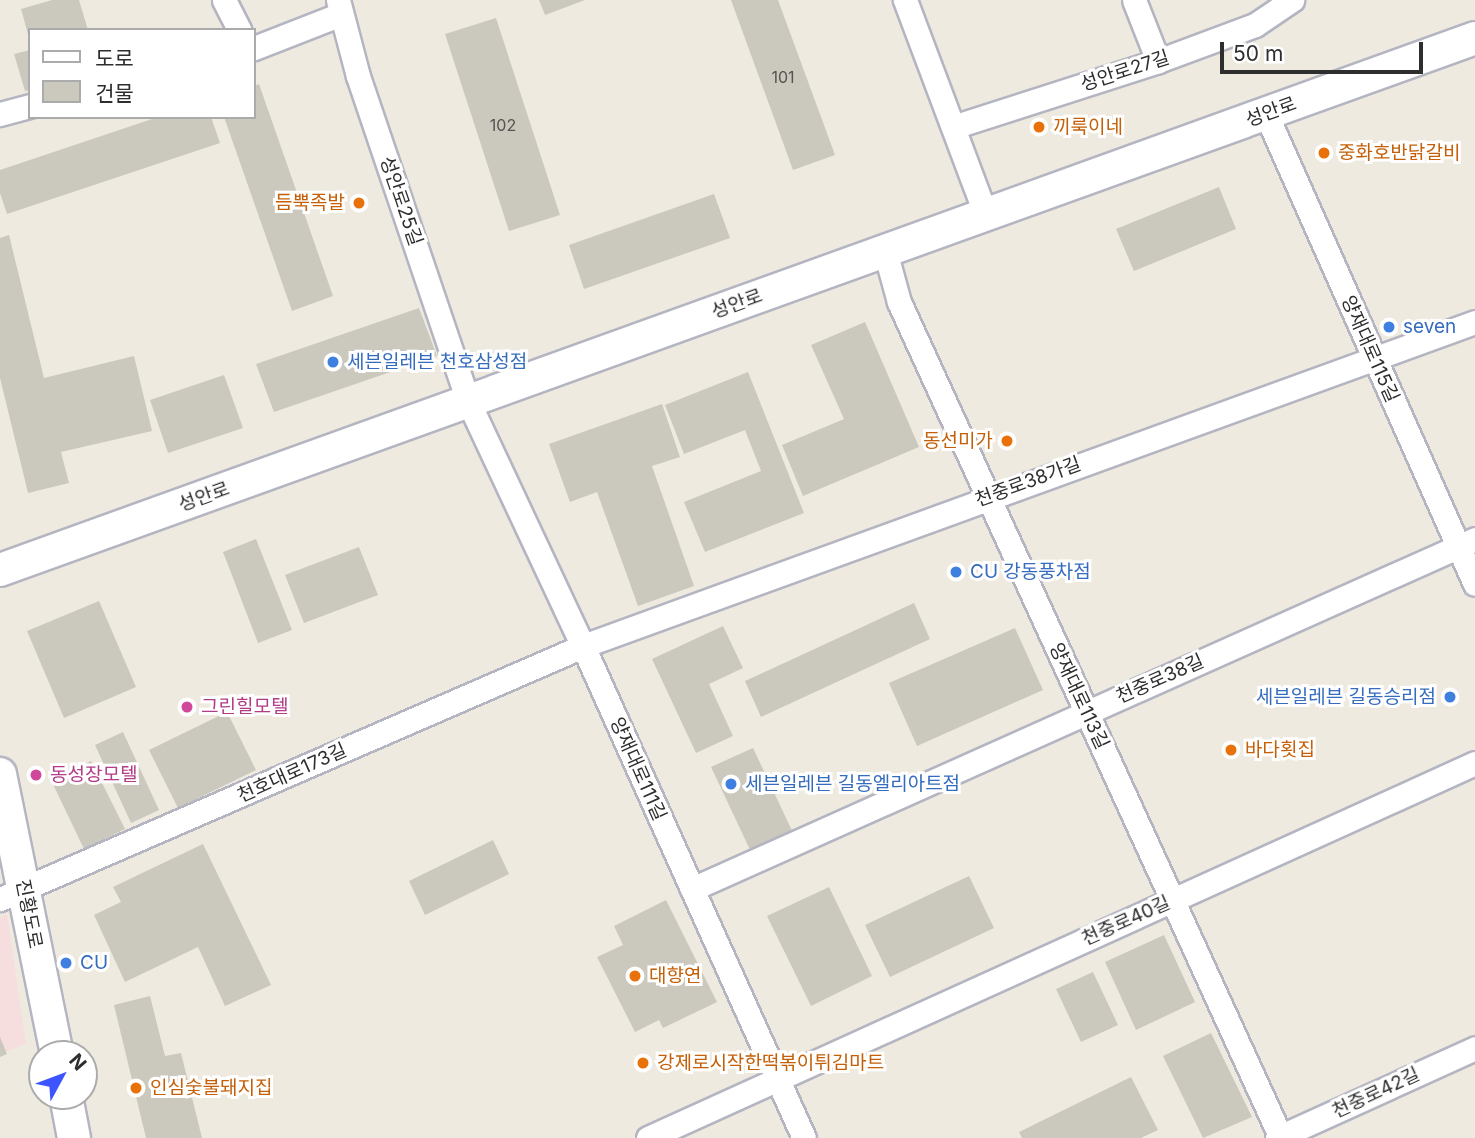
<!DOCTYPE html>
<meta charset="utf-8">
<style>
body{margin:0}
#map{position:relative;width:1475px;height:1138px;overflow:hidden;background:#efeae0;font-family:Inter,"Noto Sans KR",sans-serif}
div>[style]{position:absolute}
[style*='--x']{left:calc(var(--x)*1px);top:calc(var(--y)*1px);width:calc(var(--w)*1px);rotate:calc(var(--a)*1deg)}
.medical>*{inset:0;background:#f6dede}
.building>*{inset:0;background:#cbc8be}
.roads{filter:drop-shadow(2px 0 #b4b5c1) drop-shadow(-2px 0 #b4b5c1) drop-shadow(0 2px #b4b5c1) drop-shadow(0 -2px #b4b5c1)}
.street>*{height:23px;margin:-11.5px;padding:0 11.5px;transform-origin:11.5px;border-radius:11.5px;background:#fff}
.secondary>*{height:32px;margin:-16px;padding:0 16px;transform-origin:16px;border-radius:16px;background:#fff}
.dots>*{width:19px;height:19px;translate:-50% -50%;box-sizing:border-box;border:4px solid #fff;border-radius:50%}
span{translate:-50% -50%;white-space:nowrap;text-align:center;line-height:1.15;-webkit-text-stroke:6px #fff;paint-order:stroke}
.number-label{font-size:16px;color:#555452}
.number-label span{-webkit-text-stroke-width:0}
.street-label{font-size:19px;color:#2e2e2e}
.food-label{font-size:19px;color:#c56008}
.left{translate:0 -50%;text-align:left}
.right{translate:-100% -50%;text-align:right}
.shop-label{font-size:19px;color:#366cbe}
.hotel-label{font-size:19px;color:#b23c85}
.legend{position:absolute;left:28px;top:28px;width:228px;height:91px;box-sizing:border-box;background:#fff;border:2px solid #ababab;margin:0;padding:9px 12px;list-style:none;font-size:21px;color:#2e2e2e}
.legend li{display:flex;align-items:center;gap:14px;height:35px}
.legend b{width:35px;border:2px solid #ababab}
.north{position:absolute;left:28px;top:1040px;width:70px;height:70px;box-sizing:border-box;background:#fff;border:2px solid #ababab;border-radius:50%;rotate:49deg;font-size:19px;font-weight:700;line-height:28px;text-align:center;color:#2e2e2e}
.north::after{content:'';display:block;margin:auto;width:24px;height:32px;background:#3d55ff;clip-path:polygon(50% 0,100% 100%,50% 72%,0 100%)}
.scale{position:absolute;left:1220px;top:42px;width:203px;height:32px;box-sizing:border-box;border:4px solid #2e2e2e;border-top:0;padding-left:9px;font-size:21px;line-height:24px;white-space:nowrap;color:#2e2e2e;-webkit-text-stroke:5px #fff;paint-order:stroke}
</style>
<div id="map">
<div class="medical">
<div style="clip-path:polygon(7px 914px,26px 1044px,0 1054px,0 917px)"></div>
</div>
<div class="building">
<div style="clip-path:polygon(52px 0,79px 0,88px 30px,30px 30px,29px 38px,21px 9px)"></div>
<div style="clip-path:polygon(539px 0,585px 0,545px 15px)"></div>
<div style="clip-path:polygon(731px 0,778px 0,835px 155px,793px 170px)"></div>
<div style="clip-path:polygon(496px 18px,560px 215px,509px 231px,445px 34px)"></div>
<div style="clip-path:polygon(30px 50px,30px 90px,25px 91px,14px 54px)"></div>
<div style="clip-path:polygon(259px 84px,333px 296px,292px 311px,224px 117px,254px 117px,254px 86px)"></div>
<div style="clip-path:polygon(158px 117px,211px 117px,220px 143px,7px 214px,0 193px,0 170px)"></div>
<div style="clip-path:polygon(1219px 187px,1236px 229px,1134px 271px,1116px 229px)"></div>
<div style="clip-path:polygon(714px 194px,730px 238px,584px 289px,569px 245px)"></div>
<div style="clip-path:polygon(9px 235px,44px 378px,134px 356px,152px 431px,61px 452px,69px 483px,28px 493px,0 378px,0 238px)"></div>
<div style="clip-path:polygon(419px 308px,437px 356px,274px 412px,256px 364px)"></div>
<div style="clip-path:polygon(865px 322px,919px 447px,803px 496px,782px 445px,844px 419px,811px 345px)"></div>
<div style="clip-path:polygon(748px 372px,804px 513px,705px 552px,684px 502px,761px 471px,745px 430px,684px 454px,665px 405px)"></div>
<div style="clip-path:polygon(224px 375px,243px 428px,168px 453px,150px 400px)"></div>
<div style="clip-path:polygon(662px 404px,680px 457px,652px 466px,694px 586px,638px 606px,597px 492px,570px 502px,549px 444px)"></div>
<div style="clip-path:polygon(256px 539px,292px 630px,258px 643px,223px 552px)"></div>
<div style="clip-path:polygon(359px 547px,378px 595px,304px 623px,285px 575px)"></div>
<div style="clip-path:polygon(99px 601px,136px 687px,64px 718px,27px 631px)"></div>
<div style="clip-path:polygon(914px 603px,930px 639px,761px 717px,745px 681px)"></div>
<div style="clip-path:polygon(723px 626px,743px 668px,709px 684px,733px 736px,696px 753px,652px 659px)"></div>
<div style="clip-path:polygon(1015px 628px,1043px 690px,917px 746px,889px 683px)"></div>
<div style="clip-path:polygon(227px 712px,256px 770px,178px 808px,149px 750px)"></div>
<div style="clip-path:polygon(123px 732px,159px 810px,131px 823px,95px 745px)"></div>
<div style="clip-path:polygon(753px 748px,794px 835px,752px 854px,711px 767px)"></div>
<div style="clip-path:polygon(91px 761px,125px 829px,84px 849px,51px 780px)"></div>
<div style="clip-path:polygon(493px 840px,509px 874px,425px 915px,409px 881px)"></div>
<div style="clip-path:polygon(203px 844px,271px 985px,225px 1006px,198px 947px,125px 982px,94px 915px,121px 902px,113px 887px)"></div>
<div style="clip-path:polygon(969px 876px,994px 928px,890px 977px,865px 925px)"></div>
<div style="clip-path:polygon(829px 887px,872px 976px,811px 1006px,767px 916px)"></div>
<div style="clip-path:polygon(666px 900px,717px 1002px,663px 1028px,659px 1020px,635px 1032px,597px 957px,623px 945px,614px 926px)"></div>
<div style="clip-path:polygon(1164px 935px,1195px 1002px,1136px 1030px,1105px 962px)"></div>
<div style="clip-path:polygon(1093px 972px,1118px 1025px,1081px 1042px,1056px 989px)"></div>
<div style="clip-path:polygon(150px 996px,165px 1056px,181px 1053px,202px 1138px,146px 1138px,114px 1005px)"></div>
<div style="clip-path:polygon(1211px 1033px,1252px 1117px,1203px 1138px,1163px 1056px)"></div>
<div style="clip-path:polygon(0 1037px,7px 1054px,0 1057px)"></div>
<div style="clip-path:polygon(1131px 1077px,1158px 1130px,1141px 1138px,1022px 1138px,1019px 1132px)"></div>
</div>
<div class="roads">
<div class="street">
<div style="--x:224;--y:0;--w:34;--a:63"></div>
<div style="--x:338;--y:0;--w:79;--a:75.3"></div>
<div style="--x:358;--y:76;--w:343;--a:71.3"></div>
<div style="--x:468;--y:401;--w:271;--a:64.9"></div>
<div style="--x:583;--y:646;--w:539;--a:65.81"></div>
<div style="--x:905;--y:0;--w:230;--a:69.4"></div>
<div style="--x:1134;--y:0;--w:66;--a:68.5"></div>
<div style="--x:254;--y:48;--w:93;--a:-21.3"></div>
<div style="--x:0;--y:114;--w:31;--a:-15"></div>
<div style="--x:1266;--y:114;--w:514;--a:66.03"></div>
<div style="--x:953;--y:127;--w:215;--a:-17.8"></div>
<div style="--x:1158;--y:61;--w:103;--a:-20.4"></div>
<div style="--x:1255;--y:25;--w:45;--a:-34"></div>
<div style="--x:885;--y:251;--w:53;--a:74.6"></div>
<div style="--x:899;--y:302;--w:919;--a:65.44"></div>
<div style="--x:692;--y:889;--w:858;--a:-24.08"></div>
<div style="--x:0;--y:899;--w:636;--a:-23.46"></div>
<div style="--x:583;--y:646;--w:949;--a:-19.96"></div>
<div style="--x:648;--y:1138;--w:908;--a:-24.39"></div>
<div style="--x:1277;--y:1138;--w:217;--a:-24.4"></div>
</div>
<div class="secondary">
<div style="--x:0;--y:570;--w:1568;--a:-19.83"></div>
<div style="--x:0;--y:774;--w:286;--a:78.5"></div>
<div style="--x:66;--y:1096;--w:43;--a:79.2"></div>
</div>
</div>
<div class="dots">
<div style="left:1039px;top:127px;background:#e8710a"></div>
<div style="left:1324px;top:153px;background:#e8710a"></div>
<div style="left:359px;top:203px;background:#e8710a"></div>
<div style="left:1389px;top:327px;background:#3f7fe0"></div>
<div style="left:333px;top:362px;background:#3f7fe0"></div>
<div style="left:1007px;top:441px;background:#e8710a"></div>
<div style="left:956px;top:572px;background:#3f7fe0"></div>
<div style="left:1450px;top:697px;background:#3f7fe0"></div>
<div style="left:187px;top:707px;background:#d1479c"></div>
<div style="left:1231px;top:750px;background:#e8710a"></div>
<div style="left:36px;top:775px;background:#d1479c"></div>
<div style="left:731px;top:784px;background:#3f7fe0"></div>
<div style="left:66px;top:963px;background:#3f7fe0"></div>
<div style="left:635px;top:976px;background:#e8710a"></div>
<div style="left:643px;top:1063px;background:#e8710a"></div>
<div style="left:136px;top:1088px;background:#e8710a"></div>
</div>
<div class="number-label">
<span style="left:783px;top:77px">101</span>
<span style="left:503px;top:125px">102</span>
</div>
<div class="street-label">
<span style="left:1125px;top:71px;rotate:-18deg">성안로27길</span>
<span style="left:1271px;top:112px;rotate:-20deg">성안로</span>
<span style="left:401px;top:201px;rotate:71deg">성안로25길</span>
<span style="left:737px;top:304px;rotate:-20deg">성안로</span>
<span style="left:1370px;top:349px;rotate:66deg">양재대로115길</span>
<span style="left:1028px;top:482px;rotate:-20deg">천중로38가길</span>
<span style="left:204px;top:497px;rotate:-20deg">성안로</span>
<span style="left:1160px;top:679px;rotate:-24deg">천중로38길</span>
<span style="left:1079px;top:696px;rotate:65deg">양재대로113길</span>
<span style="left:638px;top:769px;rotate:66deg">양재대로111길</span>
<span style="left:292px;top:773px;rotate:-24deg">천호대로173길</span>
<span style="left:29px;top:914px;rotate:79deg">진황도로</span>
<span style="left:1126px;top:921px;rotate:-24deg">천중로40길</span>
<span style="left:1376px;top:1093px;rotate:-25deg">천중로42길</span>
</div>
<div class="food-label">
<span class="left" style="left:1053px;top:127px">끼룩이네</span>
<span class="left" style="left:1338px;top:153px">중화호반닭갈비</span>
<span class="right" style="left:345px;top:203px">듬뿍족발</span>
<span class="right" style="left:993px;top:441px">동선미가</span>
<span class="left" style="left:1245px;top:750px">바다횟집</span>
<span class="left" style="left:649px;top:976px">대향연</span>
<span class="left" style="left:657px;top:1063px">강제로시작한떡볶이튀김마트</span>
<span class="left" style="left:150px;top:1088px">인심숯불돼지집</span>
</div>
<div class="shop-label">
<span class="left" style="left:1403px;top:327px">seven</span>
<span class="left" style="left:347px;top:362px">세븐일레븐 천호삼성점</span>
<span class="left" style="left:970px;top:572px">CU 강동풍차점</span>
<span class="right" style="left:1436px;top:697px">세븐일레븐 길동승리점</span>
<span class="left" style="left:745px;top:784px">세븐일레븐 길동엘리아트점</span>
<span class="left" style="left:80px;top:963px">CU</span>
</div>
<div class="hotel-label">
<span class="left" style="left:201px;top:707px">그린힐모텔</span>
<span class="left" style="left:50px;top:775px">동성장모텔</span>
</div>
<ul class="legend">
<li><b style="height:9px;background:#fff"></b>도로</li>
<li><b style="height:19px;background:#cbc8be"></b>건물</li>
</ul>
<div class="north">N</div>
<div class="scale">50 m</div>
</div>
